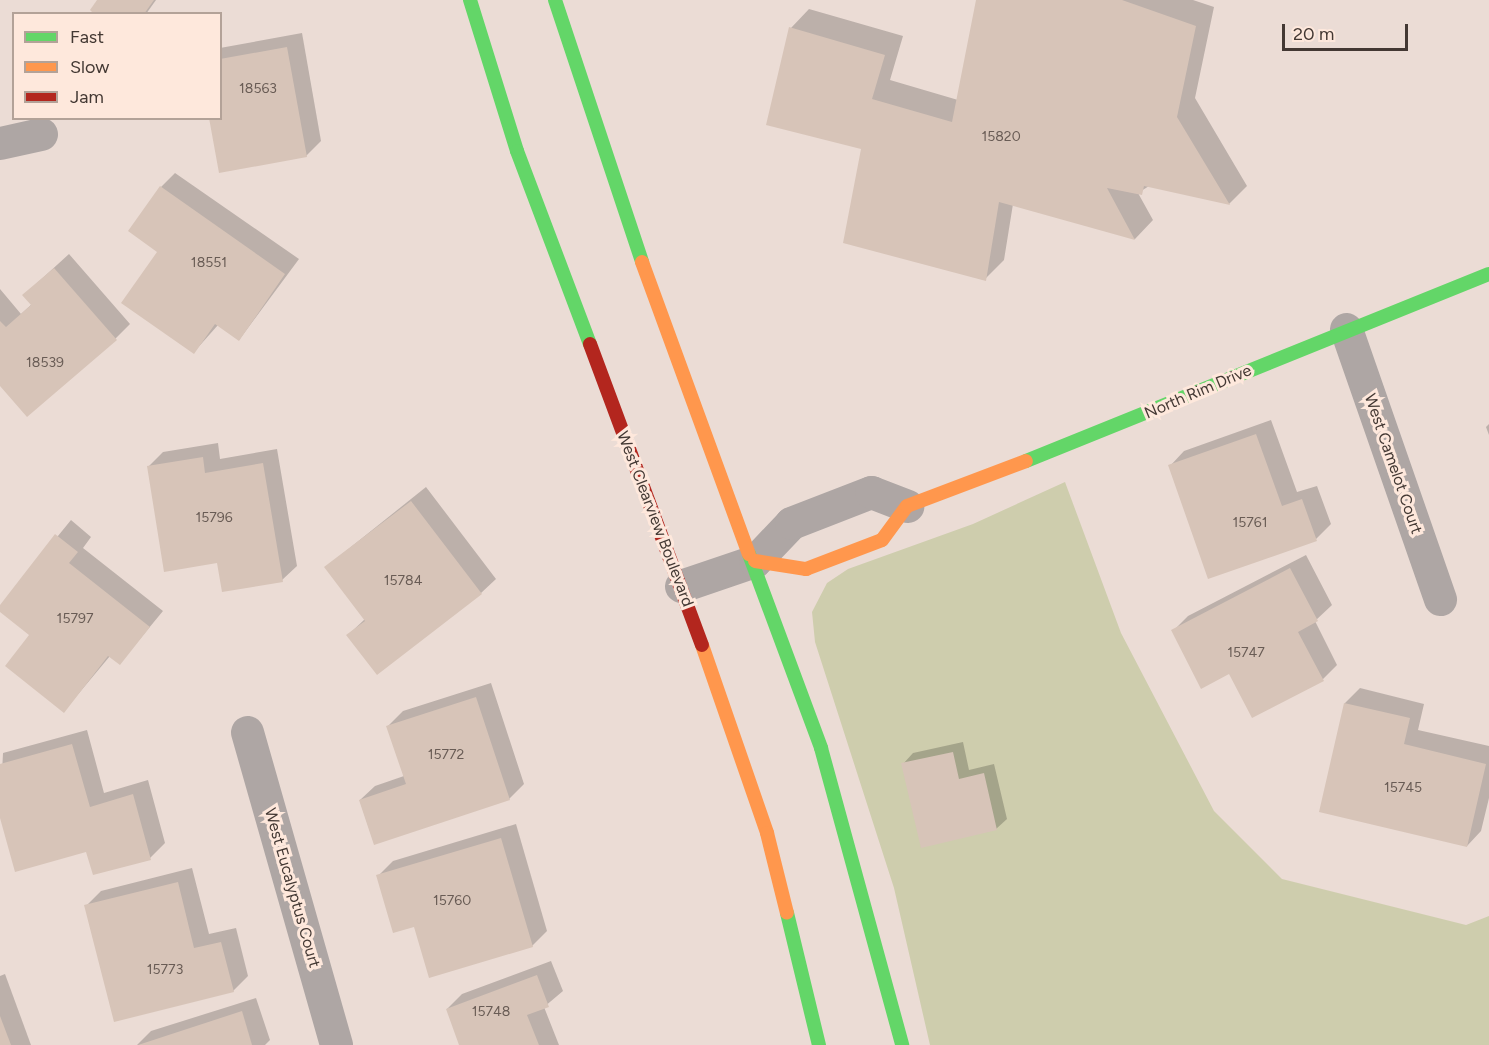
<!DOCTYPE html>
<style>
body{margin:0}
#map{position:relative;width:1489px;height:1045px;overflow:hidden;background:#ebdcd5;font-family:Figtree,sans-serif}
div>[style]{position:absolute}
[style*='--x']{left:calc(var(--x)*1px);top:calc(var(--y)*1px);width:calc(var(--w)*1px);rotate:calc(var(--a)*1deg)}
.green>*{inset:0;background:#cecdad}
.shadow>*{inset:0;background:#0003}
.building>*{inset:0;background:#d7c4b8}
.street>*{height:33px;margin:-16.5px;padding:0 16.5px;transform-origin:16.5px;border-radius:16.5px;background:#aea6a4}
.fast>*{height:14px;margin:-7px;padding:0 7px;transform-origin:7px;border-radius:7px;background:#63d668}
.slow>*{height:14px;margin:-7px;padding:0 7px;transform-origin:7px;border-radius:7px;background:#ff974d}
.jam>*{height:14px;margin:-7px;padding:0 7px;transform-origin:7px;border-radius:7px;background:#b3261e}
span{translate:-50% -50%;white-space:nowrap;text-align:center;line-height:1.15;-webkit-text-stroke:6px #fee8dc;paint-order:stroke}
.number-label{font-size:14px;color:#695c55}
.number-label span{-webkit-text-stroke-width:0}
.street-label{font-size:16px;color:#433833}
.legend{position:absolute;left:12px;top:12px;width:210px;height:108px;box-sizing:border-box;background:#fee8dc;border:2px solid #b3a298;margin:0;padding:8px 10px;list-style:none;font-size:18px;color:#433833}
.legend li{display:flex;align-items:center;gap:12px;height:30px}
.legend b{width:30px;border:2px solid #b3a298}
.scale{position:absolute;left:1282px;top:24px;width:126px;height:27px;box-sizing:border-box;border:3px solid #433833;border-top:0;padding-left:8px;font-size:18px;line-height:21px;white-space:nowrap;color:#433833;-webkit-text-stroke:4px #fee8dc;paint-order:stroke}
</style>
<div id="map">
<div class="green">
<div style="clip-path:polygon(1065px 482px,1121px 633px,1214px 811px,1282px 879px,1466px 925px,1489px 916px,1489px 1045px,930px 1045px,894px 888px,815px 642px,812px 612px,827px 583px,848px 569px,973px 524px)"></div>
</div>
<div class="shadow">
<div style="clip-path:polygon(99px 0,156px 0,146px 14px,97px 14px)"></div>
<div style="clip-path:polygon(978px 0,1193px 0,1214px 7px,1195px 98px,1247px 186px,1229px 204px,1149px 186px,1138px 193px,1153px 220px,1135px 239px,1013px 204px,1004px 260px,985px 279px,863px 148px,791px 28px,809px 9px,903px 36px,890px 80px,958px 100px)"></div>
<div style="clip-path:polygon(302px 33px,321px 141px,306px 156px,220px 118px,220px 48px)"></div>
<div style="clip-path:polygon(175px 173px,299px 259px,239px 340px,218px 325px,194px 352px,159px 251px,161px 187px)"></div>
<div style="clip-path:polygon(69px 254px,130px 324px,115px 339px,0 384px,0 289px,21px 314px,32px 304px,24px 295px)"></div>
<div style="clip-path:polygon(1271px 420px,1297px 492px,1317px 486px,1331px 524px,1316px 539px,1209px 577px,1170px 466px,1184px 451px)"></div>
<div style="clip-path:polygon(1489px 424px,1489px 435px,1486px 427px)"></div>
<div style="clip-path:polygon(218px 443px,220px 459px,277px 449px,297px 566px,282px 580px,219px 562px,148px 467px,163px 452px)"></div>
<div style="clip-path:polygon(426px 487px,496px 579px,481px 593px,348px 635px,365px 619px,326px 567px)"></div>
<div style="clip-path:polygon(71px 520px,91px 537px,83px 548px,163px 611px,120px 663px,110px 656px,64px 711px,31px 634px,0 607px)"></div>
<div style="clip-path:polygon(1306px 555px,1332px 605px,1315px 621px,1337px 665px,1323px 679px,1230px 672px,1173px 631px,1188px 616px)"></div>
<div style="clip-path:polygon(491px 683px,524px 784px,509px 799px,360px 800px,375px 786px,404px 776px,388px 726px,403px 711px)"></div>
<div style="clip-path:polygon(1360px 688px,1424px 704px,1418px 730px,1489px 746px,1489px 798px,1481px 831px,1467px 846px,1321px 811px,1345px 703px)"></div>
<div style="clip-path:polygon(87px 730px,104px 793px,148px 780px,165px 843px,150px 858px,87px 850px,0 812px,3px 753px)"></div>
<div style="clip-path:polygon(963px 742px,969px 770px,994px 764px,1007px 819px,996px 829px,903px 764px,913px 753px)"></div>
<div style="clip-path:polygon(516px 824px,547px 931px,532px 946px,415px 925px,378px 876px,393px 861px)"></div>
<div style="clip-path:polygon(192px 868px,209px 934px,236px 928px,248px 976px,233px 991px,86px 906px,101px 891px)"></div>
<div style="clip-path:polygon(551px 961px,563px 991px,544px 1007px,559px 1045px,461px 1045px,447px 1009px,462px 994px)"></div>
<div style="clip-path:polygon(5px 974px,31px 1045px,0 1045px,0 976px)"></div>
<div style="clip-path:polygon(256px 998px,270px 1040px,265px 1045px,137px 1045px,151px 1031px)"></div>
</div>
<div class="building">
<div style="clip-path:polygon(97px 0,154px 0,144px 14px,94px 14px,90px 10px)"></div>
<div style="clip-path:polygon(976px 0,1122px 0,1196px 26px,1177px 117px,1230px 205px,1144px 186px,1142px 195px,1107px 188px,1135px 240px,999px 202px,986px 281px,843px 243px,861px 149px,766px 125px,789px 27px,885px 55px,872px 99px,952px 122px)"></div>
<div style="clip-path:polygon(287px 47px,307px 157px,219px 173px,209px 118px,220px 118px,220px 59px)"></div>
<div style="clip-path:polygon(160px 186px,285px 274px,239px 341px,215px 324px,194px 354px,121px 303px,157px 252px,128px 231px)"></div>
<div style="clip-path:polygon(54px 268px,117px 340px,27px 417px,0 386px,0 321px,6px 327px,31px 305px,22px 295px)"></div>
<div style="clip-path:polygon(1256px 434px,1282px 506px,1302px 499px,1317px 541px,1208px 579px,1168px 465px)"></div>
<div style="clip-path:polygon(203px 457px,205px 473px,263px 463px,283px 582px,222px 592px,217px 563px,164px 572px,147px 466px)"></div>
<div style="clip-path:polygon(411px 501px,482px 594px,377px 675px,346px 635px,365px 621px,324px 567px)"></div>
<div style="clip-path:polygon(55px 534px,78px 552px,69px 563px,150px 627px,120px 665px,108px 656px,64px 713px,5px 666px,29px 635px,0 612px,0 605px)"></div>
<div style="clip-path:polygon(1290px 568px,1318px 621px,1298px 632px,1324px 681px,1252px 718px,1229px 674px,1201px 689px,1171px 630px)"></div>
<div style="clip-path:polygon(476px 697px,510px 800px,374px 845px,359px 800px,406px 784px,386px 726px)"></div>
<div style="clip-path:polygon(1344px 703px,1410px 718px,1404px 744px,1486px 764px,1467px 847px,1319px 812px)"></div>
<div style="clip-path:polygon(72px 744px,90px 807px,133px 794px,151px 860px,93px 875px,86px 852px,15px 872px,0 818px,0 764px)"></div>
<div style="clip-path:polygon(953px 752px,959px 779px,984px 773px,997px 830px,921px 848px,901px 763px)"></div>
<div style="clip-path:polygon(501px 838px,533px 947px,429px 978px,414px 927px,393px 933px,376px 875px)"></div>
<div style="clip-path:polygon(178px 882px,194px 948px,221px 942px,234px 992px,114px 1022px,84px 905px)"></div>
<div style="clip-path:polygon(537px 975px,549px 1007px,527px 1015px,539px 1045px,459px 1045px,446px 1009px)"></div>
<div style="clip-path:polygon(242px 1011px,252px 1045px,138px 1045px)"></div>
<div style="clip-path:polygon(0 1016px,11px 1045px,0 1045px)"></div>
</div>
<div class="street">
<div style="--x:0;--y:143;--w:42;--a:-12.4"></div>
<div style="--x:1346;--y:329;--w:286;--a:70.8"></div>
<div style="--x:681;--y:586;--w:78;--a:-18.7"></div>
<div style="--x:755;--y:561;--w:52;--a:-46.5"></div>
<div style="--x:791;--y:523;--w:86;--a:-21.2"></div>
<div style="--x:871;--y:492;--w:39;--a:21"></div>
<div style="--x:247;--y:732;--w:325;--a:74.1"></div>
</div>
<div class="fast">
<div style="--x:470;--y:0;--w:158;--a:72.7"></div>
<div style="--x:517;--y:151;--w:206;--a:69.3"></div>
<div style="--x:555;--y:0;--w:276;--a:71.6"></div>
<div style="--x:1026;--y:461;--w:499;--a:-22"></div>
<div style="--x:749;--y:554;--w:207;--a:69.6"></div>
<div style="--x:821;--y:748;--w:308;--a:74.7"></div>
<div style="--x:787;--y:913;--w:136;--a:76.4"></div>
</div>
<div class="slow">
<div style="--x:642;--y:262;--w:311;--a:69.9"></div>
<div style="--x:755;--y:561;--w:52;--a:8.9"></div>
<div style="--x:806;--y:569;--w:81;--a:-20.9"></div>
<div style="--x:882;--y:540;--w:42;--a:-53.7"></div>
<div style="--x:907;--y:506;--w:127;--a:-20.7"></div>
<div style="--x:702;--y:645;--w:199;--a:70.9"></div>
<div style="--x:767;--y:833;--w:82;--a:76"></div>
</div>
<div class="jam">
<div style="--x:590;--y:344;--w:321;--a:69.6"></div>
</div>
<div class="number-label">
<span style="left:258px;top:89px">18563</span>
<span style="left:1001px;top:137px">15820</span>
<span style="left:209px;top:263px">18551</span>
<span style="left:45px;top:363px">18539</span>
<span style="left:214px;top:518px">15796</span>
<span style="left:1250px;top:523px">15761</span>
<span style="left:403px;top:581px">15784</span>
<span style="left:75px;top:619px">15797</span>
<span style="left:1246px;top:653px">15747</span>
<span style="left:446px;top:755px">15772</span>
<span style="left:1403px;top:788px">15745</span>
<span style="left:452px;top:901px">15760</span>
<span style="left:165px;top:970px">15773</span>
<span style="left:491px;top:1012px">15748</span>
</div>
<div class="street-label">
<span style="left:1198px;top:392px;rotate:-23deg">North Rim Drive</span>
<span style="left:1393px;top:464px;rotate:71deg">West Camelot Court</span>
<span style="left:655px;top:519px;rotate:69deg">West Clearview Boulevard</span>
<span style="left:292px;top:888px;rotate:74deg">West Eucalyptus Court</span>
</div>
<ul class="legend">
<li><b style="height:8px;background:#63d668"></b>Fast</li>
<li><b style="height:8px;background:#ff974d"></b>Slow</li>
<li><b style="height:8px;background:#b3261e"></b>Jam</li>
</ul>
<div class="scale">20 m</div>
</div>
